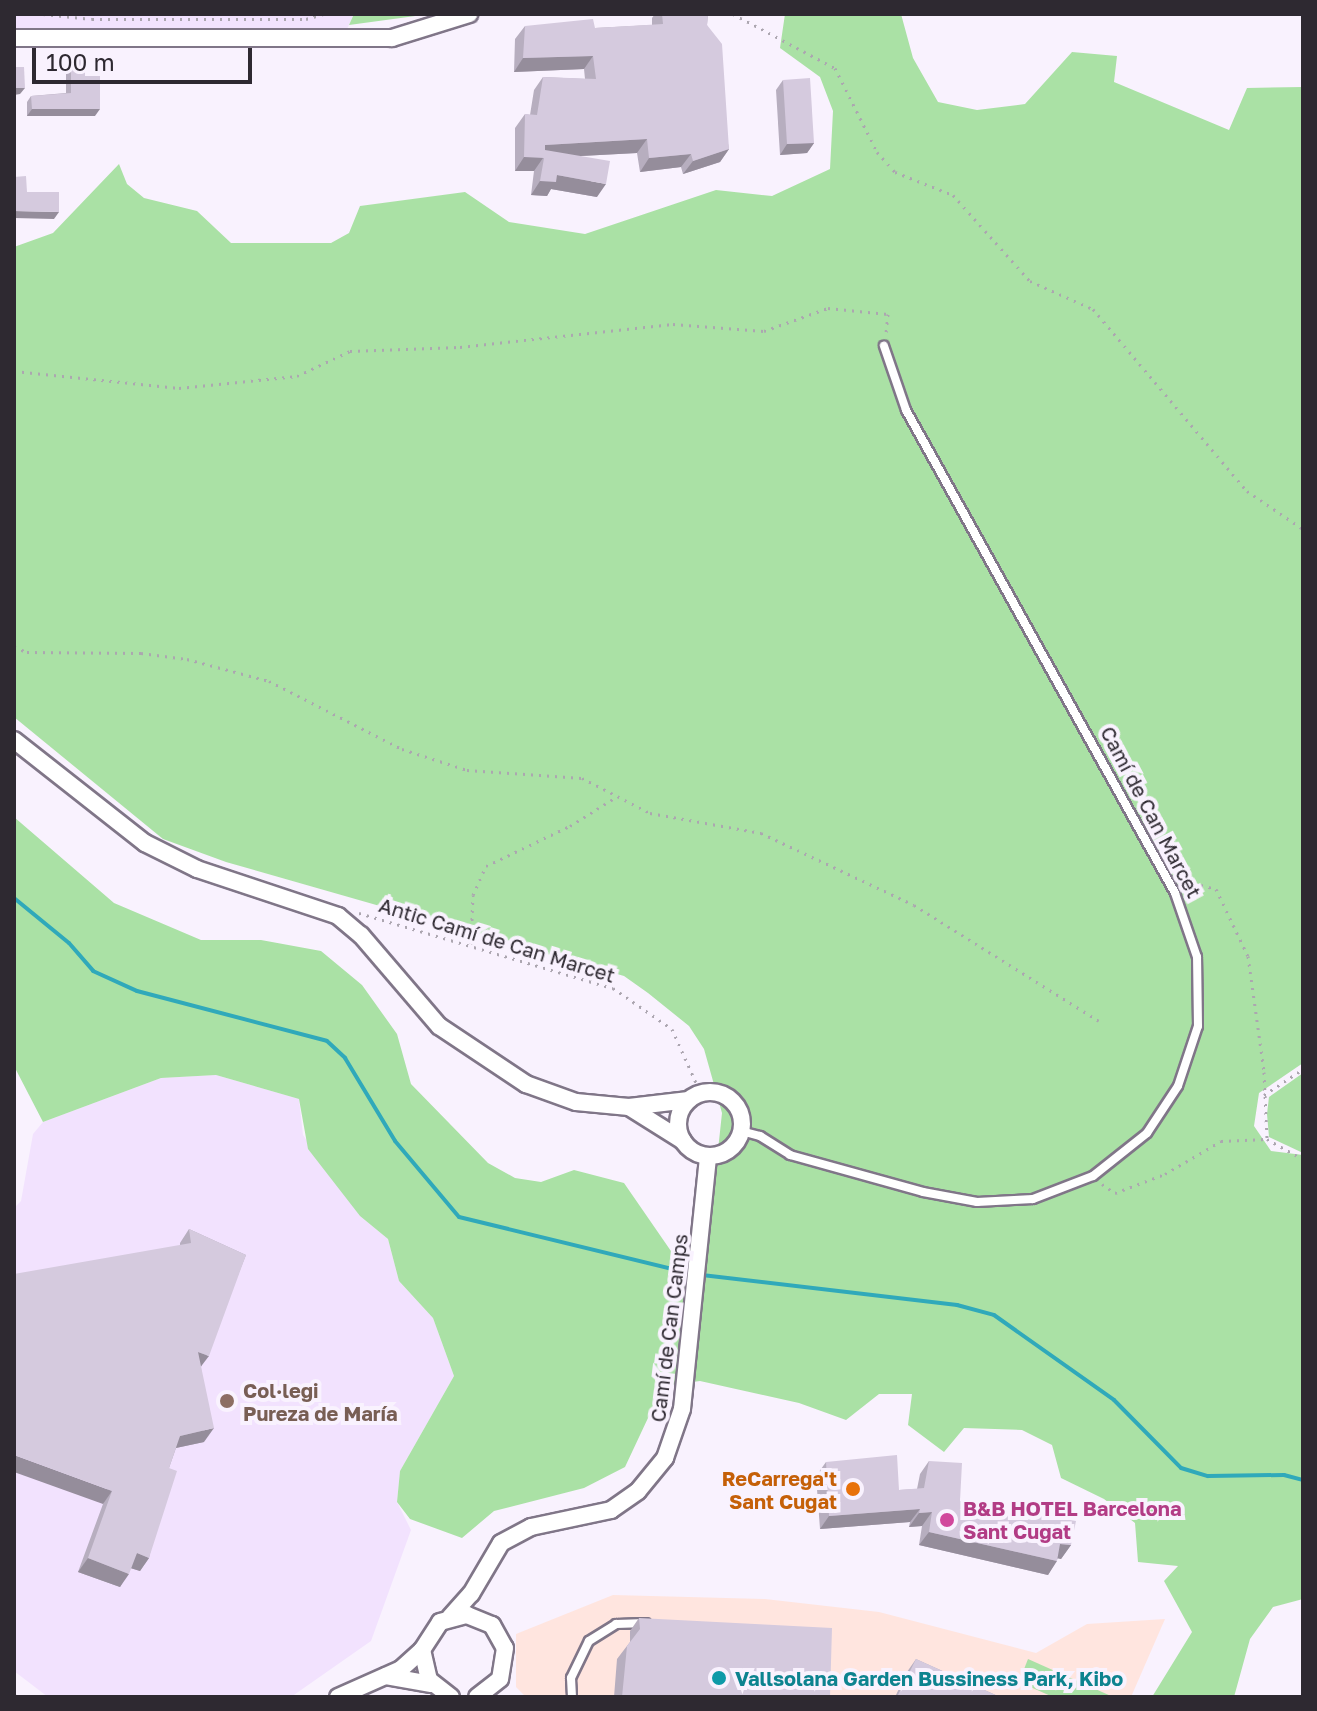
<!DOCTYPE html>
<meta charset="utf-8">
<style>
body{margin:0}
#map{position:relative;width:1317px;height:1711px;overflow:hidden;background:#f9f2fe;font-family:"Golos Text",sans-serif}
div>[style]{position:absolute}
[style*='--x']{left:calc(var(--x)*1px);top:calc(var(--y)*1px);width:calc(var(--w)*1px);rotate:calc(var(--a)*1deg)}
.commercial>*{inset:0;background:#ffe5df}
.built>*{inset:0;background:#f2e2fe}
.green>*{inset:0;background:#aae1a5}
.stream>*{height:4px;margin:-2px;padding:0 2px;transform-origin:2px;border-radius:2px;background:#30a9ba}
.path>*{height:3px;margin-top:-1.5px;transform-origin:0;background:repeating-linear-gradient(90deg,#aca6b0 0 2px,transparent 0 8px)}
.roads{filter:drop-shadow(2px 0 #807688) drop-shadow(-2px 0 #807688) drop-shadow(0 2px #807688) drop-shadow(0 -2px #807688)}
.lane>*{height:8px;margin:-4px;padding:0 4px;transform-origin:4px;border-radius:4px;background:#fff}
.street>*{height:16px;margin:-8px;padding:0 8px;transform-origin:8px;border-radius:8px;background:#fff}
.street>.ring{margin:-8px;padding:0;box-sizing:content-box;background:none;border:16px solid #fff;border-radius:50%}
.wall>*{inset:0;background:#b7aebf}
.shaded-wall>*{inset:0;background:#958d9b}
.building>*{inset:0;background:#d5cade}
.dots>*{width:22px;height:22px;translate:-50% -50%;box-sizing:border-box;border:4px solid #f9f2fe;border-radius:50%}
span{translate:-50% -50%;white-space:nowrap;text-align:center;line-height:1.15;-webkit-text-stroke:8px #f9f2fe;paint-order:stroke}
.street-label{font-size:20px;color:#2e2931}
.education-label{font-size:20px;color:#785e54;font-weight:700}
.left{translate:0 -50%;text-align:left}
.food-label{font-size:20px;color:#c56008;font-weight:700}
.right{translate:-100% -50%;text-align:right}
.hotel-label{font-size:20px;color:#b23c85;font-weight:700}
.culture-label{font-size:20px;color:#0d838f;font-weight:700}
.frame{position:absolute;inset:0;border:16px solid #2e2931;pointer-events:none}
.scale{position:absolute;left:32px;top:48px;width:220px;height:36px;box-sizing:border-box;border:4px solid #2e2931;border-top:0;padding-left:10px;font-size:24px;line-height:28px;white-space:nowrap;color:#2e2931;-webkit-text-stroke:6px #f9f2fe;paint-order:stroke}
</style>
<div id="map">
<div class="commercial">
<div style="clip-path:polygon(613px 1595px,765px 1599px,879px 1612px,1036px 1653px,1087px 1624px,1165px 1619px,1131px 1697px,526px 1697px,516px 1687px,516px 1634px)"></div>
</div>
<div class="built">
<div style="clip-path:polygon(14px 14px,354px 14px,343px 38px,14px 33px)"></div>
<div style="clip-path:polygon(216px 1075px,299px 1099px,303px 1135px,360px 1216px,388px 1239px,399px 1281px,433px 1318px,454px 1376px,400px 1471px,397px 1502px,411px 1530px,371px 1641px,291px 1697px,48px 1697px,14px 1671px,14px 1208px,21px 1201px,33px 1134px,43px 1122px,161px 1078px)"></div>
</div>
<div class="green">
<div style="clip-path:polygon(354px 14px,430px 14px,349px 25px)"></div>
<div style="clip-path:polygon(785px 14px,901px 14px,913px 58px,938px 102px,977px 110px,1025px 104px,1072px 52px,1117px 56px,1114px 82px,1229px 130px,1247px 88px,1303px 87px,1303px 1063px,1259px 1093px,1254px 1126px,1271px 1151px,1303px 1155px,1303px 1599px,1273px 1607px,1250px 1639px,1234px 1697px,1152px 1697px,1192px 1632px,1164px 1581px,1178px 1566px,1138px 1562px,1135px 1523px,1104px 1499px,1061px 1478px,1052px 1445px,1022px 1430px,964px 1428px,944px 1452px,908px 1425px,912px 1394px,879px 1394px,846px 1420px,799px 1403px,700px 1381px,663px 1386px,625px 1467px,584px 1488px,494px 1511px,462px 1538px,410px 1519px,397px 1502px,400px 1471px,454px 1376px,433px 1318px,399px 1281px,388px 1239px,360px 1216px,308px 1149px,299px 1099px,216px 1075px,161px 1078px,43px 1122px,14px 1066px,14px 817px,114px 903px,201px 940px,261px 940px,321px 951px,362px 985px,397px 1034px,411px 1084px,488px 1163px,515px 1178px,541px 1182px,574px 1170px,624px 1183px,673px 1254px,705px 1271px,722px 1113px,704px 1049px,689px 1026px,648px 993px,624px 976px,226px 862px,163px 839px,14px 717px,14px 247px,53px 233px,119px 164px,127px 184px,144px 198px,197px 211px,231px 243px,331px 243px,349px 233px,360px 206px,465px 192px,509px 222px,585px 234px,716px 190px,772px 196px,830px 169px,833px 111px,820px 77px,780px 48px)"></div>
<div style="clip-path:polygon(1303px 1073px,1303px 1153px,1269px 1137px,1267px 1114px,1269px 1097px)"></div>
<div style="clip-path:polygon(1028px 1659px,1111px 1696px,1111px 1697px,1053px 1697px,1019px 1682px)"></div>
</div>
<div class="stream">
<div style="--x:14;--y:898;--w:71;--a:39.3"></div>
<div style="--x:69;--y:943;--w:37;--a:49"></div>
<div style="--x:93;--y:971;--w:48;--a:24.4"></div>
<div style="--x:137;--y:991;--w:196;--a:14.7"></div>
<div style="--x:327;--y:1041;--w:25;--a:43"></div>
<div style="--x:345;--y:1058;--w:97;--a:58.9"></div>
<div style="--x:395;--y:1141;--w:99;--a:49.9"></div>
<div style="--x:459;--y:1217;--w:241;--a:13.7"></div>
<div style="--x:702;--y:1275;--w:257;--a:6.7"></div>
<div style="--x:957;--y:1305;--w:38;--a:15"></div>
<div style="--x:994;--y:1315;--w:147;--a:35.3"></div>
<div style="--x:1114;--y:1400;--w:95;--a:45.4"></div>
<div style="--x:1181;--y:1468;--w:28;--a:17"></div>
<div style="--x:1208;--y:1476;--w:76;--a:-0.8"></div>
<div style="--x:1284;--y:1475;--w:20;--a:15"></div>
</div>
<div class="path">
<div style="--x:43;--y:14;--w:49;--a:5.8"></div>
<div style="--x:92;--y:19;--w:214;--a:0"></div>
<div style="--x:306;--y:19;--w:18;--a:-16"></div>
<div style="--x:509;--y:14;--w:13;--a:0"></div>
<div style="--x:733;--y:14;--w:115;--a:27.9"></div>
<div style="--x:835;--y:68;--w:94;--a:63.4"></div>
<div style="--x:877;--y:152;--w:27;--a:48"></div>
<div style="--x:895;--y:172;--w:62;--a:21.6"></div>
<div style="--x:953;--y:195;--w:115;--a:48.2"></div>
<div style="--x:1030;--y:281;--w:69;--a:24"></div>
<div style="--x:1093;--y:309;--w:238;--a:49.8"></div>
<div style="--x:1247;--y:491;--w:68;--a:34.2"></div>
<div style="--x:14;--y:371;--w:166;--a:5.9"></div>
<div style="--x:179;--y:388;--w:119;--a:-5.8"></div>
<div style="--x:297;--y:376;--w:59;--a:-25.3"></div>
<div style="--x:350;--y:351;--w:110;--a:-2.1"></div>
<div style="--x:460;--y:347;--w:214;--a:-6.2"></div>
<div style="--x:673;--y:324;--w:91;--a:4.4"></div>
<div style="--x:764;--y:331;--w:68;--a:-19.8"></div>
<div style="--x:828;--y:308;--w:60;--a:5.7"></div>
<div style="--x:888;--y:314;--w:20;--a:96"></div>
<div style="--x:14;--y:647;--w:14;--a:21"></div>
<div style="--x:27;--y:652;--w:114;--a:0.5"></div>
<div style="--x:141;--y:653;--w:46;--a:7.4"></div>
<div style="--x:187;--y:659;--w:85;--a:15"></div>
<div style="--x:269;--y:681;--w:149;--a:27.1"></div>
<div style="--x:402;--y:749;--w:68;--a:17.9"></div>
<div style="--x:467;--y:770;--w:115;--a:4"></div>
<div style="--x:582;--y:778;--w:76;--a:27.2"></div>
<div style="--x:650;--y:813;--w:113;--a:10.2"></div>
<div style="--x:761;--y:833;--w:169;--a:25.2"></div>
<div style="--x:914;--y:905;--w:218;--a:32.1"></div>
<div style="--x:1186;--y:889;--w:16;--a:-15"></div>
<div style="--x:1201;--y:885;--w:16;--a:15"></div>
<div style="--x:1216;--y:889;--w:74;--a:64.5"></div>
<div style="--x:1248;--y:956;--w:117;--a:82.1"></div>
<div style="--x:1264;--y:1072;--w:67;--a:87.4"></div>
<div style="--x:359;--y:913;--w:265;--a:16.5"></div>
<div style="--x:613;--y:988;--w:72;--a:34.8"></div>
<div style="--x:672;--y:1029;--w:64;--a:65.9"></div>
<div style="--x:471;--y:944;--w:49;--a:-87.7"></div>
<div style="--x:473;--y:895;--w:32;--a:-66"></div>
<div style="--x:486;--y:866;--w:93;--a:-25.5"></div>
<div style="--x:570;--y:826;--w:54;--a:-32.2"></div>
<div style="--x:1264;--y:1095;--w:47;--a:-33.7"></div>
<div style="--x:1102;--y:1184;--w:16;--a:35"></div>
<div style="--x:1115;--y:1193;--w:53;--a:-20.8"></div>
<div style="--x:1165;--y:1174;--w:65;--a:-30.5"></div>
<div style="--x:1221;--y:1141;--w:46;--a:-2.5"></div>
<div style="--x:1267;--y:1139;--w:41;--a:29.1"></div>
<div style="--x:14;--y:1694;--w:4;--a:45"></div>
</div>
<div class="roads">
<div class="lane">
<div style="--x:741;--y:1131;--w:20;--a:15"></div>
<div style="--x:760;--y:1136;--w:36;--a:32"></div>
<div style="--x:790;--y:1155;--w:138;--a:15.5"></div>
<div style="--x:923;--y:1192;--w:55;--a:10.5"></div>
<div style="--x:977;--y:1202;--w:56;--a:-3.1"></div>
<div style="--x:1033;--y:1199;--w:64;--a:-21"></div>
<div style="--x:1093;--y:1176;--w:69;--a:-38.5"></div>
<div style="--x:1147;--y:1133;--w:56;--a:-56.6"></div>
<div style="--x:1178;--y:1086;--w:63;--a:-71.6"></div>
<div style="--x:1198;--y:1026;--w:69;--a:-90.8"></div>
<div style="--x:1197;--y:957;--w:68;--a:-109"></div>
<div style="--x:1175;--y:893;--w:553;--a:-119.12"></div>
<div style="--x:906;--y:410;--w:68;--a:-109"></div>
<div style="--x:572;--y:1697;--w:19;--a:-93"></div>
<div style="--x:571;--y:1678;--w:41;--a:-64.1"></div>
<div style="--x:589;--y:1641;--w:32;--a:-32"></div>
<div style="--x:616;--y:1624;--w:30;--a:-2"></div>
</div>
<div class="street">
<div style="--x:14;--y:38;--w:378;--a:0"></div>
<div style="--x:392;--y:38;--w:81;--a:-17.3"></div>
<div style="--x:14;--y:740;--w:167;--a:38.2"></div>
<div style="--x:145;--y:843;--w:58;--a:26.6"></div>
<div style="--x:197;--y:869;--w:149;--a:18.4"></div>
<div style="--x:338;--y:916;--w:30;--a:40"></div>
<div style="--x:361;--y:935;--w:120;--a:49.4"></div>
<div style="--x:439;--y:1026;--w:105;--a:33.7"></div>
<div style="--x:526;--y:1084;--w:53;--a:19.8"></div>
<div style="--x:576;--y:1102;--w:53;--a:5.4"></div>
<div style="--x:629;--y:1107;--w:60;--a:-6.7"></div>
<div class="ring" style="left:678px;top:1092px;width:48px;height:48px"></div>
<div style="--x:629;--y:1107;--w:64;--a:32.2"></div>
<div style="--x:450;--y:1617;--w:31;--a:-48"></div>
<div style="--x:471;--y:1594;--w:59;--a:-59.5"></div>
<div style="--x:501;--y:1543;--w:34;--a:-28"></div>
<div style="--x:531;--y:1527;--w:82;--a:-12"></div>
<div style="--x:611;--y:1510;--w:33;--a:-35"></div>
<div style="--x:638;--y:1491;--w:43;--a:-50.7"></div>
<div style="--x:665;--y:1458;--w:52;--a:-70.9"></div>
<div style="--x:682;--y:1409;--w:254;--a:-84.1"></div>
<div style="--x:386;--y:1676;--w:46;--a:10.1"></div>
<div style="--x:338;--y:1697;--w:69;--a:-24"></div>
<div style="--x:401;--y:1669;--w:28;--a:-42"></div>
<div style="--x:451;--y:1697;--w:28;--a:-142"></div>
<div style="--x:429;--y:1680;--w:31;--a:-103"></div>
<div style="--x:422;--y:1650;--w:33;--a:-57"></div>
<div style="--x:440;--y:1622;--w:28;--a:-15"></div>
<div style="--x:467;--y:1615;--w:27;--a:22"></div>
<div style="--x:492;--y:1625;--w:26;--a:61"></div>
<div style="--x:505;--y:1648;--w:31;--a:99"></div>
<div style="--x:500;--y:1679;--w:29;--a:142"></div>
</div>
</div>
<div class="wall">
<div style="clip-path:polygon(655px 14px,708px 14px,707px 25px,729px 149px,720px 162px,683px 174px,681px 167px,640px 172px,637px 153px,581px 156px,597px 197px,551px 189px,547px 196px,531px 195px,534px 171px,515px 171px,515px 128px,525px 114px,530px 115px,534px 90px,543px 77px,585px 79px,584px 69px,514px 72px,515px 39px,525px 26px,595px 28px,652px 25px,652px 18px)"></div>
<div style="clip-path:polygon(71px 55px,85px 76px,95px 116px,27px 116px,27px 102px,31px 96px,66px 93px,66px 62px)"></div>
<div style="clip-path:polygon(783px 80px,814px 143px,807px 153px,780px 155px,776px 90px)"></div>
<div style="clip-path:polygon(189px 1229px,246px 1255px,201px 1367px,204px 1442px,176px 1448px,169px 1468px,149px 1558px,140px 1571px,131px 1568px,120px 1587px,78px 1572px,103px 1504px,180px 1245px,180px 1243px)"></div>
<div style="clip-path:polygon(929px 1461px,960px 1501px,1071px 1545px,1061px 1559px,1058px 1558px,1048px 1575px,919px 1545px,922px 1526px,909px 1527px,910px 1522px,820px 1529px,816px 1476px,826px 1462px,899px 1490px,917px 1489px,920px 1474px)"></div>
<div style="clip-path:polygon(639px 1618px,830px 1697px,614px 1697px,617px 1659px,630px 1642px,630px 1631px)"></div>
<div style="clip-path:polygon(916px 1659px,1000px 1697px,895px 1697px,907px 1672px)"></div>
</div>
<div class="shaded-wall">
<div style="clip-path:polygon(593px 56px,584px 69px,514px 72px,523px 58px)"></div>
<div style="clip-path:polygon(14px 88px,25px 88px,20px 94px,14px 95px)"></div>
<div style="clip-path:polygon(32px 109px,100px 109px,95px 116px,27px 116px)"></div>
<div style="clip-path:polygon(647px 139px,637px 153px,543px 158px,534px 171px,515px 171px,524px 157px,545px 145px)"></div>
<div style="clip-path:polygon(814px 143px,807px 153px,780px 155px,787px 144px)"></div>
<div style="clip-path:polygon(729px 149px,720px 162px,683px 174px,693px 161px)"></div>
<div style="clip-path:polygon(691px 154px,681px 167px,640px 172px,649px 158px)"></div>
<div style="clip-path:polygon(557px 175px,606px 184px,597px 197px,551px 189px,547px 196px,531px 195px,540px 181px)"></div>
<div style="clip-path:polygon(14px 211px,59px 212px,54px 219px,14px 218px)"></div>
<div style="clip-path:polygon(198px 1352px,209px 1356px,199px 1369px)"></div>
<div style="clip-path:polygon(214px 1428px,204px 1442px,171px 1449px,180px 1436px)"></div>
<div style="clip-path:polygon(14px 1455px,112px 1491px,103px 1504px,14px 1472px)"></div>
<div style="clip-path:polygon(920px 1509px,910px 1522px,820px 1529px,829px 1516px)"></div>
<div style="clip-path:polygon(932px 1512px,922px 1526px,909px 1527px,919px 1513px)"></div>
<div style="clip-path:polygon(929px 1532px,1057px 1561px,1048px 1575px,919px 1545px)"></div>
<div style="clip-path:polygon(1060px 1544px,1071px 1545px,1061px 1559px,1051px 1557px)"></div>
<div style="clip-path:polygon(137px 1553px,149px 1558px,140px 1571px,127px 1567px)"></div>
<div style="clip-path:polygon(88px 1558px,129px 1574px,120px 1587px,78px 1572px)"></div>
</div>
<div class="building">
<div style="clip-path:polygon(662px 14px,708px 14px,707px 25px,722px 44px,729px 149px,693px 161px,691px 154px,649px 158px,647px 139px,545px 145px,545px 150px,610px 161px,606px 184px,557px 175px,556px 182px,540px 181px,544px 158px,524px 157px,525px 114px,537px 115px,543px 77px,596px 79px,593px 56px,523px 58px,525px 26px,593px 19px,595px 28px,663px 24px)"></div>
<div style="clip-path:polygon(71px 55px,85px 55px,85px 76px,100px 76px,100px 109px,32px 109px,31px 96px,71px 93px)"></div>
<div style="clip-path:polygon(14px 67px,24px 67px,25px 88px,14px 88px)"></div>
<div style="clip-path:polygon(810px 78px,814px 143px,787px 144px,783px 80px)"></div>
<div style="clip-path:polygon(26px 176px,27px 192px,59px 192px,59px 212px,14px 211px,14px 177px)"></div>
<div style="clip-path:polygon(189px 1229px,246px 1255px,209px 1356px,198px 1352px,214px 1428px,180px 1436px,169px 1468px,177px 1471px,149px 1558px,137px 1553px,129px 1574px,88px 1558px,112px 1491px,14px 1455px,14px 1274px,191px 1243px)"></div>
<div style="clip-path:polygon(897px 1455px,899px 1490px,924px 1488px,929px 1461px,962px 1463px,960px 1501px,1076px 1521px,1071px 1545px,1060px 1544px,1057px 1561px,929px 1532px,932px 1512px,919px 1513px,920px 1509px,829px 1516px,826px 1462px)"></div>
<div style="clip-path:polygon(639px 1618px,832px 1628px,830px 1697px,622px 1697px,627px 1646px,640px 1629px)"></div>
<div style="clip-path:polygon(916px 1659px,1000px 1697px,897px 1697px)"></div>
</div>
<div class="dots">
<div style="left:227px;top:1401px;background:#8d6e63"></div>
<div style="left:853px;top:1489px;background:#e8710a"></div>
<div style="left:947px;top:1520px;background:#d1479c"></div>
<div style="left:719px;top:1678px;background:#0f9aa8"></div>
</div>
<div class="street-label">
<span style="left:1151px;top:812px;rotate:62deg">Camí de Can Marcet</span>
<span style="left:497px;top:940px;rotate:17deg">Antic Camí de Can Marcet</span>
<span style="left:669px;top:1328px;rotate:-83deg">Camí de Can Camps</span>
</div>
<div class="education-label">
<span class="left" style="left:243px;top:1402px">Col·legi<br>Pureza de María</span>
</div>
<div class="food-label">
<span class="right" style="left:837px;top:1490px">ReCarrega't<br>Sant Cugat</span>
</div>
<div class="hotel-label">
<span class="left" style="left:963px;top:1520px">B&amp;B HOTEL Barcelona<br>Sant Cugat</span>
</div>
<div class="culture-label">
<span class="left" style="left:735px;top:1678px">Vallsolana Garden Bussiness Park, Kibo</span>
</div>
<div class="frame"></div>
<div class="scale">100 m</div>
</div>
